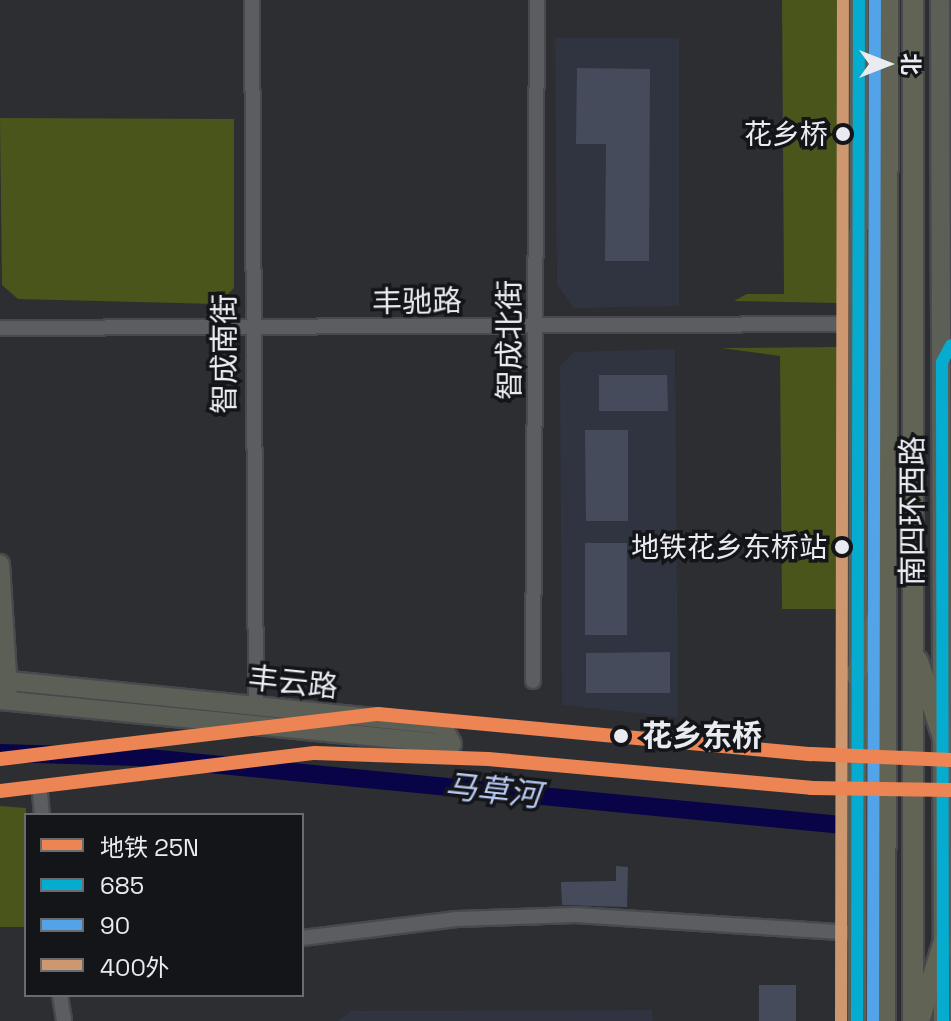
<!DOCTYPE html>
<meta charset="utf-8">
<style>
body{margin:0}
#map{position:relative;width:951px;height:1021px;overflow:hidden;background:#2d2e32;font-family:"Space Grotesk","Noto Sans SC",sans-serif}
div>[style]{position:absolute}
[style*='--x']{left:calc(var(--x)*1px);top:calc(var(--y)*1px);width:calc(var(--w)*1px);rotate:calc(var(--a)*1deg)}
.built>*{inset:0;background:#303440}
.green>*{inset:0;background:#4a551b}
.river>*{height:18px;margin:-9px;padding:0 9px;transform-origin:9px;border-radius:9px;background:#090448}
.building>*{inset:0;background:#464b5c}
.roads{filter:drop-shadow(2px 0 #48494d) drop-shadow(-2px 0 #48494d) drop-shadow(0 2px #48494d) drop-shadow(0 -2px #48494d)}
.minor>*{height:14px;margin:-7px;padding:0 7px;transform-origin:7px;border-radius:7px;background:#5c5d61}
.major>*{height:18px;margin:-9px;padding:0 9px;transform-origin:9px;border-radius:9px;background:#5c5f56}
.highway>*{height:20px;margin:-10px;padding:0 10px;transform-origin:10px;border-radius:10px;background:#616454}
.bus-1>*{height:12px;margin:-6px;padding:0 6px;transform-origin:6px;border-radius:6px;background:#06acd0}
.bus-2>*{height:12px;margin:-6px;padding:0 6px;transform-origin:6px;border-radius:6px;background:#53a3e8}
.bus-3>*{height:12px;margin:-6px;padding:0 6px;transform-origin:6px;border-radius:6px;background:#cd976f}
.metro-1>*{height:14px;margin:-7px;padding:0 7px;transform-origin:7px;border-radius:7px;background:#ec8453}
.dots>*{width:22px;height:22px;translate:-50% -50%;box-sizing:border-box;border:4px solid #141519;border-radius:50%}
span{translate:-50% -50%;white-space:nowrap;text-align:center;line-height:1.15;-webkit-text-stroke:7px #141519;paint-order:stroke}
.bus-label{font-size:28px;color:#e9ebf0}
.right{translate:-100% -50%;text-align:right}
.street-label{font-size:30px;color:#e9ebf0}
.stop-label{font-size:30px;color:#e9ebf0;font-weight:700}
.left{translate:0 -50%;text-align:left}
.water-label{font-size:32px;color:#b8c9f3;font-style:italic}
.legend{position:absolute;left:24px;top:813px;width:280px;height:184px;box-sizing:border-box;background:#141519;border:2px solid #696b6f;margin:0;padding:10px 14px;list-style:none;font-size:24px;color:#e9ebf0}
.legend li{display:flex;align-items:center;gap:16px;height:40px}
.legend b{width:40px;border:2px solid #696b6f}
.north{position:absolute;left:847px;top:24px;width:80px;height:80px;-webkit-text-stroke:6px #141519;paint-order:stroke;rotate:90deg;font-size:22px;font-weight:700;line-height:32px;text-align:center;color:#e9ebf0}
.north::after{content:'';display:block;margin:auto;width:28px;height:36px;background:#e9ebf0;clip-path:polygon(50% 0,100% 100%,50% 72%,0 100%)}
</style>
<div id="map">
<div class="built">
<div style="clip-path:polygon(555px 38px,679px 38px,679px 306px,574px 308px,557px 284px)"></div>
<div style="clip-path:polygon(675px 349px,678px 717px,562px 705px,560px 366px,574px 352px)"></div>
<div style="clip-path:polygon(652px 1010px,653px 1021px,338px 1021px,351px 1011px)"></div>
</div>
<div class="green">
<div style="clip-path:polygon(782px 0,846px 0,846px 293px,838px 303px,734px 301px,747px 294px,784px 294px)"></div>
<div style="clip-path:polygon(0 118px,234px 119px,234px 288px,218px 304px,18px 299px,2px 285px)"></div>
<div style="clip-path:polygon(836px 347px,846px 355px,846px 609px,782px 609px,780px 356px,721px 348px)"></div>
<div style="clip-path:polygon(0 806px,26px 808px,26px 927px,0 927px)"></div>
</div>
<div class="river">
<div style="--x:0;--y:753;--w:138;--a:1.7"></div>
<div style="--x:138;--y:757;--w:706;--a:5.52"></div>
</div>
<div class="building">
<div style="clip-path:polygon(577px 68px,650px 69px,649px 261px,605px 261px,606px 144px,576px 144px)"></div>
<div style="clip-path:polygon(599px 375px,667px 375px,668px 411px,599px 411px)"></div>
<div style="clip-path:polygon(585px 430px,628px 430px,628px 521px,586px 521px)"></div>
<div style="clip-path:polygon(585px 543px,627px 543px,627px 635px,585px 635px)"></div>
<div style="clip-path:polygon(670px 652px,670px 693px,586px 693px,586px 653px)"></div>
<div style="clip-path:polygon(616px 866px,628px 867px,627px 907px,562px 905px,561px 882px,616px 881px)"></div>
<div style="clip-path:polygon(759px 985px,796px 985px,796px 1021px,759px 1021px)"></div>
</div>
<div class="roads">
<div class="minor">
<div style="--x:252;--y:0;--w:707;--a:89.68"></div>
<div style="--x:0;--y:328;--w:834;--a:-0.27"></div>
<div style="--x:533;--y:681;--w:681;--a:-89.66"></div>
<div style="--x:40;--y:793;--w:22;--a:85"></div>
<div style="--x:302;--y:938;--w:156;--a:-7"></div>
<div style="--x:457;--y:919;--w:119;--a:-1.9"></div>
<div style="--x:576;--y:915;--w:281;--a:3.7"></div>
<div style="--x:60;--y:995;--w:26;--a:81"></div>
</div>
<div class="major">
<div style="--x:940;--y:0;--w:1021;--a:89.83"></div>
<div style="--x:0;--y:564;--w:126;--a:86.4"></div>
<div style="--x:0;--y:680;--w:444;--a:5.8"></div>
<div style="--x:442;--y:725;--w:21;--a:62"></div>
<div style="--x:0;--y:700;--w:454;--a:5.6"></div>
<div style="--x:857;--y:1021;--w:1021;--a:-89.89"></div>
</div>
<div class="highway">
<div style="--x:913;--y:0;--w:1021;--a:90"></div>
<div style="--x:918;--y:661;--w:87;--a:72"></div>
<div style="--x:856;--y:675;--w:69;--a:-69.7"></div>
<div style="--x:885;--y:1021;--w:1021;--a:-89.83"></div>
<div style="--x:919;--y:1021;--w:81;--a:-72.7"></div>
</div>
</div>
<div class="bus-1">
<div style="--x:857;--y:1021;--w:1021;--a:-89.89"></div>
<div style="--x:943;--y:1021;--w:659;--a:-90.09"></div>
<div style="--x:942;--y:362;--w:19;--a:-62"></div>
</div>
<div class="bus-2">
<div style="--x:873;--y:1021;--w:1021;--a:-89.89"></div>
</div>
<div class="bus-3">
<div style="--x:841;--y:1021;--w:1021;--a:-89.89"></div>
</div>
<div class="metro-1">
<div style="--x:0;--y:759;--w:381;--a:-6.8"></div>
<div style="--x:378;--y:714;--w:435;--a:5.3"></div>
<div style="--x:811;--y:754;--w:140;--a:2.5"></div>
<div style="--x:0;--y:791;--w:317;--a:-6.9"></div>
<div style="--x:315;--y:753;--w:173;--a:2"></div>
<div style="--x:488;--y:759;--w:324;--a:5.1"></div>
<div style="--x:811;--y:788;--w:140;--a:0.8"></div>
</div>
<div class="dots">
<div style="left:843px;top:134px;background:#e9ebf0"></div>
<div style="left:842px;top:547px;background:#e9ebf0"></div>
<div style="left:621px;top:736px;background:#e9ebf0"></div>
</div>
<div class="bus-label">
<span class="right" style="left:828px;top:134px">花乡桥</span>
<span class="right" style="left:827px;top:547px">地铁花乡东桥站</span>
</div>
<div class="street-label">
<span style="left:417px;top:302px;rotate:-1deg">丰驰路</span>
<span style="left:510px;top:340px;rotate:-90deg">智成北街</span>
<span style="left:225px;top:354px;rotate:-90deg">智成南街</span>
<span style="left:913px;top:511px;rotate:-90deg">南四环西路</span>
<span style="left:293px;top:683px;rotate:6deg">丰云路</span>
</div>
<div class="stop-label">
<span class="left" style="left:642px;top:736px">花乡东桥</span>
</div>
<div class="water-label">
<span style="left:493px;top:791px;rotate:6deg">马草河</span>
</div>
<ul class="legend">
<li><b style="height:10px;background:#ec8453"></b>地铁 25N</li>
<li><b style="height:10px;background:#06acd0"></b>685</li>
<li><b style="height:10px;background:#53a3e8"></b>90</li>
<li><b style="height:10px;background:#cd976f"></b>400外</li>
</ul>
<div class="north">北</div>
</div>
